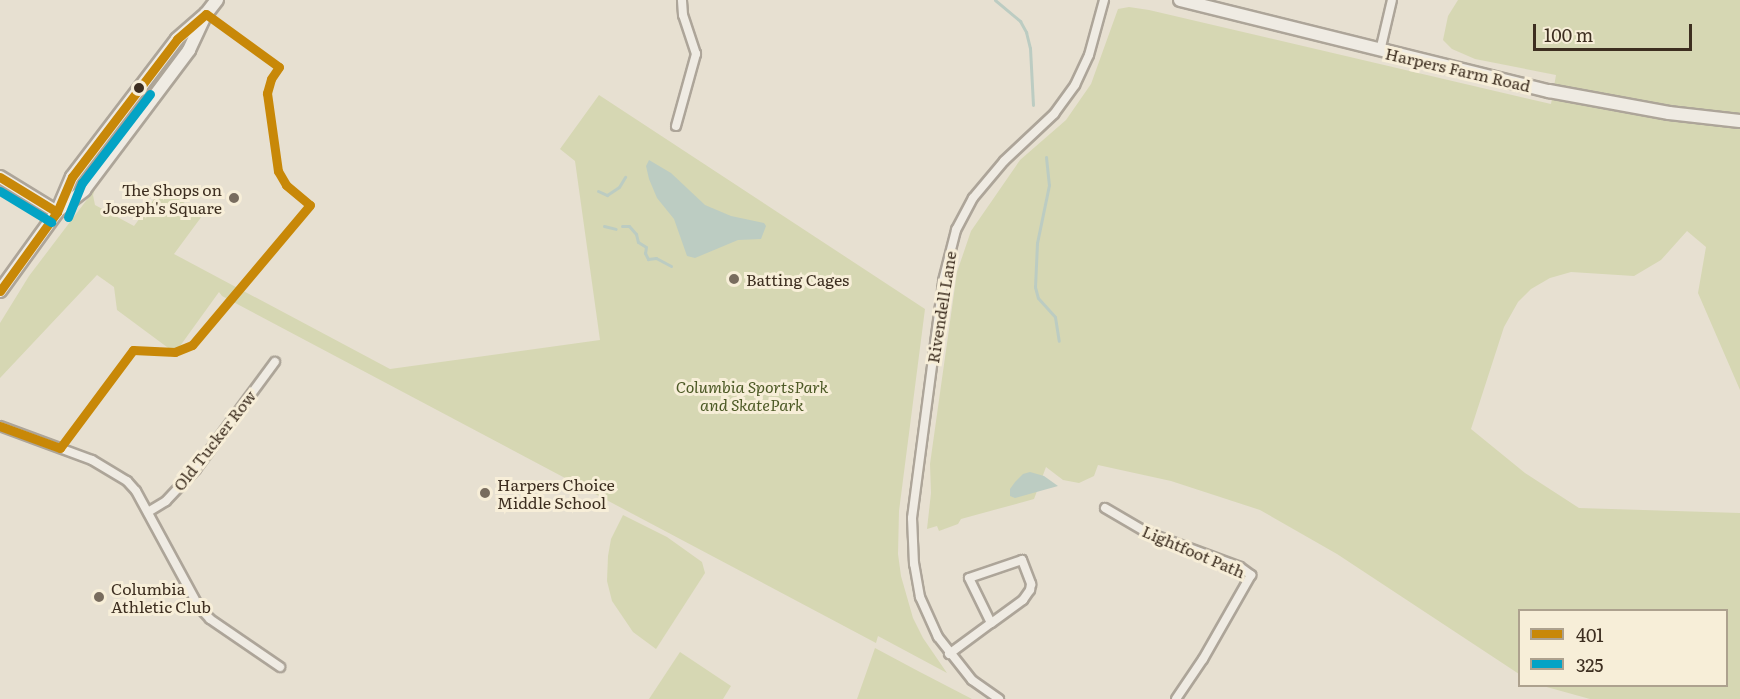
<!DOCTYPE html>
<style>
body{margin:0}
#map{position:relative;width:1740px;height:699px;overflow:hidden;background:#e7e0d1;font-family:Literata,serif}
div>[style]{position:absolute}
[style*='--x']{left:calc(var(--x)*1px);top:calc(var(--y)*1px);width:calc(var(--w)*1px);rotate:calc(var(--a)*1deg)}
.green>*{inset:0;background:#d6d7b3}
.water>*{inset:0;background:#bcccc2}
.stream>*{height:3px;margin:-1.5px;padding:0 1.5px;transform-origin:1.5px;border-radius:1.5px;background:#bcccc2}
.roads{filter:drop-shadow(2px 0 #ada599) drop-shadow(-2px 0 #ada599) drop-shadow(0 2px #ada599) drop-shadow(0 -2px #ada599)}
.minor>*{height:8px;margin:-4px;padding:0 4px;transform-origin:4px;border-radius:4px;background:#efebe3}
.secondary>*{height:12px;margin:-6px;padding:0 6px;transform-origin:6px;border-radius:6px;background:#efebe3}
.bus-1>*{height:9px;margin:-4.5px;padding:0 4.5px;transform-origin:4.5px;border-radius:4.5px;background:#c88808}
.bus-2>*{height:9px;margin:-4.5px;padding:0 4.5px;transform-origin:4.5px;border-radius:4.5px;background:#03a3c5}
.dots>*{width:16px;height:16px;translate:-50% -50%;box-sizing:border-box;border:3px solid #f7eed8;border-radius:50%}
span{translate:-50% -50%;white-space:nowrap;text-align:center;line-height:1.15;-webkit-text-stroke:6px #f7eed8;paint-order:stroke}
.street-label{font-size:16px;color:#3d2e20}
.poi-label{font-size:16px;color:#3d2e20}
.right{translate:-100% -50%;text-align:right}
.left{translate:0 -50%;text-align:left}
.park-label{font-size:16px;color:#4d5a26;font-style:italic}
.legend{position:absolute;left:1518px;top:609px;width:210px;height:78px;box-sizing:border-box;background:#f7eed8;border:2px solid #ada18e;margin:0;padding:8px 10px;list-style:none;font-size:18px;color:#3d2e20}
.legend li{display:flex;align-items:center;gap:12px;height:30px}
.legend b{width:30px;border:2px solid #ada18e}
.scale{position:absolute;left:1533px;top:24px;width:159px;height:27px;box-sizing:border-box;border:3px solid #3d2e20;border-top:0;padding-left:8px;font-size:18px;line-height:21px;white-space:nowrap;color:#3d2e20;-webkit-text-stroke:4px #f7eed8;paint-order:stroke}
</style>
<div id="map">
<div class="green">
<div style="clip-path:polygon(1458px 0,1740px 0,1740px 390px,1698px 293px,1706px 247px,1687px 231px,1661px 260px,1634px 276px,1571px 272px,1550px 278px,1531px 289px,1518px 302px,1504px 327px,1471px 429px,1525px 473px,1579px 508px,1740px 513px,1740px 699px,1590px 699px,1543px 686px,1726px 686px,1726px 610px,1520px 610px,1519px 674px,1337px 554px,1260px 510px,1171px 481px,1098px 465px,1094px 476px,1079px 483px,1063px 480px,1046px 467px,1034px 499px,961px 519px,958px 524px,939px 531px,937px 526px,927px 529px,931px 493px,930px 464px,957px 272px,971px 231px,1020px 160px,1066px 120px,1091px 84px,1118px 9px,1129px 7px,1149px 10px,1551px 104px,1556px 75px,1475px 59px,1452px 49px,1443px 40px,1448px 16px)"></div>
<div style="clip-path:polygon(599px 95px,925px 309px,899px 511px,898px 554px,901px 576px,913px 618px,923px 638px,947px 673px,878px 636px,876px 643px,222px 296px,219px 292px,175px 353px,117px 310px,114px 287px,97px 275px,0 378px,0 323px,29px 276px,95px 189px,93px 195px,95px 205px,134px 226px,163px 187px,202px 216px,174px 254px,390px 369px,600px 340px,575px 161px,560px 149px)"></div>
<div style="clip-path:polygon(623px 515px,667px 537px,702px 562px,705px 573px,656px 649px,633px 632px,612px 601px,607px 581px,608px 556px,611px 539px)"></div>
<div style="clip-path:polygon(875px 648px,918px 671px,972px 699px,857px 699px)"></div>
<div style="clip-path:polygon(680px 652px,731px 686px,723px 699px,649px 699px)"></div>
</div>
<div class="water">
<div style="clip-path:polygon(649px 160px,671px 173px,705px 205px,731px 216px,764px 223px,766px 226px,761px 239px,738px 240px,695px 258px,687px 256px,674px 219px,657px 198px,649px 179px,646px 166px)"></div>
<div style="clip-path:polygon(1030px 472px,1044px 476px,1058px 486px,1015px 498px,1010px 496px,1010px 489px,1015px 482px,1023px 474px)"></div>
</div>
<div class="stream">
<div style="--x:995;--y:0;--w:33;--a:40"></div>
<div style="--x:1020;--y:21;--w:13;--a:61"></div>
<div style="--x:1026;--y:32;--w:16;--a:76"></div>
<div style="--x:1030;--y:48;--w:57;--a:87"></div>
<div style="--x:1046;--y:157;--w:28;--a:84"></div>
<div style="--x:1049;--y:185;--w:59;--a:101.7"></div>
<div style="--x:1037;--y:243;--w:44;--a:92.6"></div>
<div style="--x:1035;--y:287;--w:11;--a:75"></div>
<div style="--x:1038;--y:298;--w:25;--a:48"></div>
<div style="--x:1055;--y:317;--w:24;--a:81"></div>
<div style="--x:598;--y:191;--w:10;--a:24"></div>
<div style="--x:607;--y:195;--w:14;--a:-34"></div>
<div style="--x:619;--y:187;--w:12;--a:-59"></div>
<div style="--x:604;--y:226;--w:12;--a:14"></div>
<div style="--x:622;--y:226;--w:7;--a:0"></div>
<div style="--x:629;--y:226;--w:11;--a:49"></div>
<div style="--x:636;--y:234;--w:8;--a:76"></div>
<div style="--x:638;--y:242;--w:9;--a:32"></div>
<div style="--x:646;--y:247;--w:6;--a:99"></div>
<div style="--x:645;--y:253;--w:7;--a:63"></div>
<div style="--x:648;--y:259;--w:8;--a:-7"></div>
<div style="--x:656;--y:258;--w:17;--a:28"></div>
</div>
<div class="roads">
<div class="minor">
<div style="--x:1380;--y:51;--w:52;--a:-76.8"></div>
<div style="--x:676;--y:126;--w:75;--a:-74.5"></div>
<div style="--x:696;--y:54;--w:41;--a:-108.4"></div>
<div style="--x:683;--y:15;--w:15;--a:-94"></div>
<div style="--x:0;--y:426;--w:98;--a:20.3"></div>
<div style="--x:92;--y:460;--w:41;--a:31"></div>
<div style="--x:127;--y:481;--w:13;--a:48"></div>
<div style="--x:136;--y:491;--w:132;--a:61.5"></div>
<div style="--x:199;--y:607;--w:16;--a:47"></div>
<div style="--x:210;--y:619;--w:85;--a:34.4"></div>
<div style="--x:1105;--y:508;--w:48;--a:30.3"></div>
<div style="--x:1146;--y:532;--w:100;--a:20.4"></div>
<div style="--x:1240;--y:567;--w:14;--a:36"></div>
<div style="--x:1251;--y:575;--w:97;--a:119.7"></div>
<div style="--x:1203;--y:659;--w:48;--a:124"></div>
<div style="--x:148;--y:512;--w:21;--a:-31"></div>
<div style="--x:166;--y:501;--w:44;--a:-46.8"></div>
<div style="--x:196;--y:469;--w:133;--a:-53.6"></div>
<div style="--x:949;--y:654;--w:52;--a:-36.4"></div>
<div style="--x:991;--y:623;--w:50;--a:-116.1"></div>
<div style="--x:969;--y:578;--w:56;--a:-18.8"></div>
<div style="--x:1022;--y:560;--w:26;--a:69"></div>
<div style="--x:1031;--y:584;--w:6;--a:99"></div>
<div style="--x:1030;--y:590;--w:12;--a:125"></div>
<div style="--x:1023;--y:600;--w:39;--a:144"></div>
<div style="--x:999;--y:699;--w:33;--a:-145"></div>
<div style="--x:972;--y:680;--w:55;--a:-128.3"></div>
<div style="--x:938;--y:637;--w:44;--a:-114.2"></div>
<div style="--x:920;--y:597;--w:34;--a:-100"></div>
<div style="--x:914;--y:564;--w:46;--a:-92.5"></div>
<div style="--x:912;--y:518;--w:239;--a:-82.5"></div>
<div style="--x:943;--y:281;--w:53;--a:-75.7"></div>
<div style="--x:956;--y:230;--w:36;--a:-62"></div>
<div style="--x:973;--y:198;--w:48;--a:-50"></div>
<div style="--x:1004;--y:161;--w:69;--a:-43.2"></div>
<div style="--x:1054;--y:114;--w:36;--a:-54"></div>
<div style="--x:1075;--y:85;--w:33;--a:-65"></div>
<div style="--x:1089;--y:55;--w:57;--a:-74.7"></div>
</div>
<div class="secondary">
<div style="--x:1180;--y:0;--w:380;--a:13.9"></div>
<div style="--x:1549;--y:91;--w:122;--a:10.4"></div>
<div style="--x:1669;--y:113;--w:71;--a:6.4"></div>
<div style="--x:0;--y:177;--w:67;--a:31.6"></div>
<div style="--x:60;--y:209;--w:31;--a:-38"></div>
<div style="--x:84;--y:190;--w:175;--a:-53.1"></div>
<div style="--x:189;--y:50;--w:40;--a:-65"></div>
<div style="--x:206;--y:14;--w:18;--a:-52"></div>
<div style="--x:0;--y:291;--w:97;--a:-54.2"></div>
<div style="--x:57;--y:212;--w:38;--a:-67"></div>
<div style="--x:72;--y:177;--w:173;--a:-52.7"></div>
<div style="--x:177;--y:39;--w:38;--a:-41"></div>
</div>
</div>
<div class="bus-1">
<div style="--x:0;--y:177;--w:67;--a:31.6"></div>
<div style="--x:0;--y:291;--w:97;--a:-54.2"></div>
<div style="--x:57;--y:212;--w:38;--a:-67"></div>
<div style="--x:72;--y:177;--w:173;--a:-52.7"></div>
<div style="--x:177;--y:39;--w:38;--a:-41"></div>
<div style="--x:206;--y:14;--w:90;--a:36"></div>
<div style="--x:279;--y:67;--w:14;--a:124"></div>
<div style="--x:271;--y:79;--w:15;--a:106"></div>
<div style="--x:267;--y:93;--w:79;--a:82"></div>
<div style="--x:278;--y:171;--w:16;--a:60"></div>
<div style="--x:286;--y:185;--w:31;--a:40"></div>
<div style="--x:310;--y:205;--w:183;--a:130.1"></div>
<div style="--x:192;--y:345;--w:18;--a:158"></div>
<div style="--x:175;--y:352;--w:42;--a:-177.3"></div>
<div style="--x:133;--y:350;--w:122;--a:126.7"></div>
<div style="--x:60;--y:448;--w:64;--a:-159.9"></div>
</div>
<div class="bus-2">
<div style="--x:0;--y:191;--w:60;--a:31.3"></div>
<div style="--x:68;--y:217;--w:37;--a:-68"></div>
<div style="--x:82;--y:183;--w:112;--a:-52.6"></div>
</div>
<div class="dots">
<div style="left:139px;top:88px;background:#3d2e20"></div>
<div style="left:234px;top:198px;background:#786c5e"></div>
<div style="left:734px;top:279px;background:#786c5e"></div>
<div style="left:485px;top:493px;background:#786c5e"></div>
<div style="left:99px;top:597px;background:#786c5e"></div>
</div>
<div class="street-label">
<span style="left:1458px;top:69px;rotate:13deg">Harpers Farm Road</span>
<span style="left:941px;top:307px;rotate:-81deg">Rivendell Lane</span>
<span style="left:214px;top:440px;rotate:-52deg">Old Tucker Row</span>
<span style="left:1194px;top:551px;rotate:23deg">Lightfoot Path</span>
</div>
<div class="poi-label">
<span class="right" style="left:222px;top:198px">The Shops on<br>Joseph's Square</span>
<span class="left" style="left:746px;top:279px">Batting Cages</span>
<span class="left" style="left:497px;top:493px">Harpers Choice<br>Middle School</span>
<span class="left" style="left:111px;top:597px">Columbia<br>Athletic Club</span>
</div>
<div class="park-label">
<span style="left:752px;top:395px">Columbia SportsPark<br>and SkatePark</span>
</div>
<ul class="legend">
<li><b style="height:8px;background:#c88808"></b>401</li>
<li><b style="height:8px;background:#03a3c5"></b>325</li>
</ul>
<div class="scale">100 m</div>
</div>
